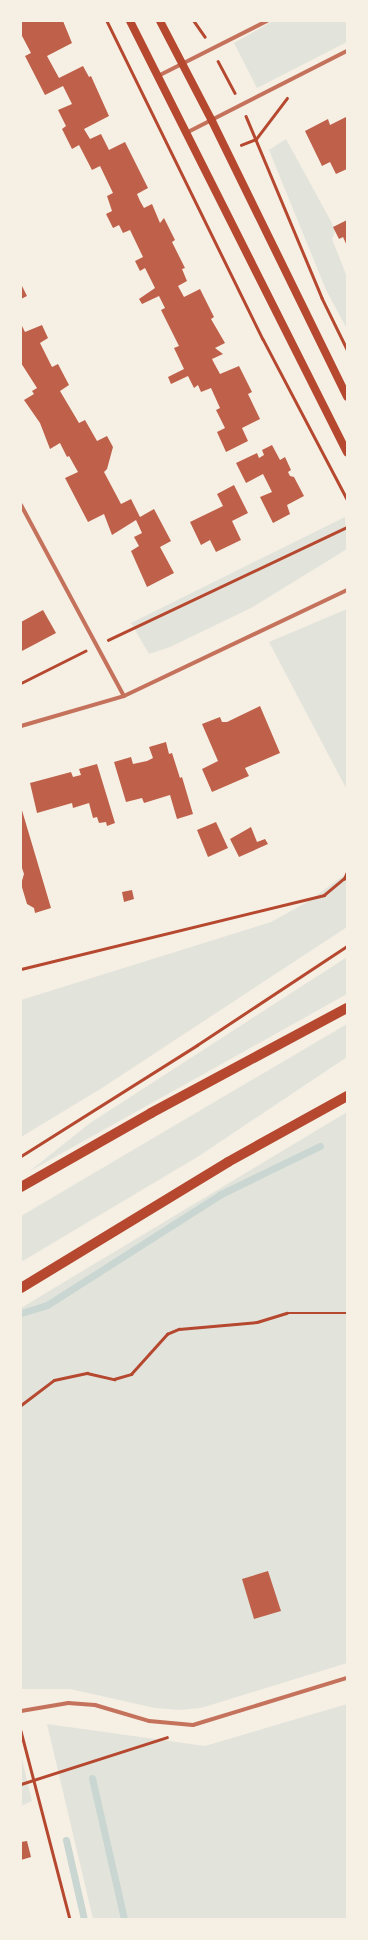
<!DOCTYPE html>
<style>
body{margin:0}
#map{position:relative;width:368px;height:1940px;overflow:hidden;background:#f6efe4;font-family:Quicksand,sans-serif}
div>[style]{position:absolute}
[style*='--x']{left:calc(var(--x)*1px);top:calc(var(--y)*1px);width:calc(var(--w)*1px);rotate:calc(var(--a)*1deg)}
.green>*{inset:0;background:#e2e4dc}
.stream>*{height:7px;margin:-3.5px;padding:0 3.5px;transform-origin:3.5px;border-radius:3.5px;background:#c9d6d2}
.building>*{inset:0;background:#bf614a}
.path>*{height:2.5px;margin:-1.25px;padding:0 1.25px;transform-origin:1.25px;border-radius:1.25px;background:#b5482f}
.minor>*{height:4px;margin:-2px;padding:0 2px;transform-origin:2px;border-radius:2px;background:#c5725c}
.secondary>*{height:8px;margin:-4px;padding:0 4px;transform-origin:4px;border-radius:4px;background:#b5482f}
.primary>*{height:10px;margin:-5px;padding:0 5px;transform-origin:5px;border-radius:5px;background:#b5482f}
span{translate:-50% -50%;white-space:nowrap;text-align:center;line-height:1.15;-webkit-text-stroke:3px #f6efe4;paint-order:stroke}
.frame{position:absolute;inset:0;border:22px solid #f6efe4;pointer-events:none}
</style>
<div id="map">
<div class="green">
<div style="clip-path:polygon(273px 21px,347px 21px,347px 42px,257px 88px,234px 43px)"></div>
<div style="clip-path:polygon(286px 139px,333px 225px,335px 231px,332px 239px,347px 277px,347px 329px,326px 290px,269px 150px)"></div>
<div style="clip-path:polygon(345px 517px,347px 549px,251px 608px,170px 647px,149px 654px,131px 623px)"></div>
<div style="clip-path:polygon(347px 609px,347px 790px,269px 642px)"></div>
<div style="clip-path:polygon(347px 873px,347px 927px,102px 1088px,21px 1137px,21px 1000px,271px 922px,309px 901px)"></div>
<div style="clip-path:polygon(347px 957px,347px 994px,30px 1171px,90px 1123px)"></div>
<div style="clip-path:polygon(347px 1024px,347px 1057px,199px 1156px,21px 1262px,21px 1216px)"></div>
<div style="clip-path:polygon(347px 1112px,347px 1663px,201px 1708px,180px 1710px,155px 1708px,70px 1689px,21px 1689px,21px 1308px)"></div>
<div style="clip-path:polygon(347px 1704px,347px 1919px,93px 1919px,47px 1724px,205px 1746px)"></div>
<div style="clip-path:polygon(21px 1755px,32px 1801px,21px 1806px)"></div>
</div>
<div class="stream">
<div style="--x:21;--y:1313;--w:27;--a:-17"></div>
<div style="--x:47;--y:1305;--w:206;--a:-32.5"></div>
<div style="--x:221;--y:1194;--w:110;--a:-25.9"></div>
<div style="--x:92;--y:1778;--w:145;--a:77.2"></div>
<div style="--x:66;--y:1840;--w:81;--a:77.2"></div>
</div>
<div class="building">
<div style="clip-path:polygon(21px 21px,63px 21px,72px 43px,47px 56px,59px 78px,83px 66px,89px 77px,91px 76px,109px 116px,84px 129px,90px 139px,101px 134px,109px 150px,125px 142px,148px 188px,137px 194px,140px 201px,144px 208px,152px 204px,160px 223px,164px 218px,175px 240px,172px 242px,185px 268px,182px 269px,187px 281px,178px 286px,184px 297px,200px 289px,214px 317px,211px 319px,225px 343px,215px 348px,223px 354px,212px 359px,214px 363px,220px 374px,239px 366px,252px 392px,248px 394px,260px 419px,242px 428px,248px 441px,226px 452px,217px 432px,225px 428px,216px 410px,220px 408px,211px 388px,201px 392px,198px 385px,194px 388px,188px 376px,171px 384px,168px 377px,184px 369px,174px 348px,179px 346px,161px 310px,165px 308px,159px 296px,142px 304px,139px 299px,155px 288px,145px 268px,140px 271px,135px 261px,143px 257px,130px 230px,123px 233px,119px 225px,113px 228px,106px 214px,112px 211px,107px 196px,113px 193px,100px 166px,92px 170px,79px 145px,72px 149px,62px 129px,66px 126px,58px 110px,72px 104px,63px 86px,45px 95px,25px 56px,31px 53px,21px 34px)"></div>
<div style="clip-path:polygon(346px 117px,347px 169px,336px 174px,330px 162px,322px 166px,305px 131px,328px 119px,330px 125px)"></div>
<div style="clip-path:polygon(347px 220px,347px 246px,343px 237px,339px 239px,333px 227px)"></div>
<div style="clip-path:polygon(21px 284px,27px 296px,21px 299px)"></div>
<div style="clip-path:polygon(21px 324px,25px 332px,42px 325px,48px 338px,40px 343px,52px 367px,58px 364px,69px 385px,60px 391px,79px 423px,85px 420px,97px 441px,107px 436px,113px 447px,107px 469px,104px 472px,121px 504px,131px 499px,140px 517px,154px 509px,171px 541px,160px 547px,174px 573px,147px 587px,131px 551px,139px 546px,134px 537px,142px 533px,136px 520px,112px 535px,104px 514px,88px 522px,65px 478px,78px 472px,69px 456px,67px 457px,60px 443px,50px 449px,40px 423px,24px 400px,34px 394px,32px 391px,37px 388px,21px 363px)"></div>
<div style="clip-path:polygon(272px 445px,280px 460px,285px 457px,291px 470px,288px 472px,290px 476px,294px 477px,304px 496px,287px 505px,290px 514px,273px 523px,260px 497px,272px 492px,263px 474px,246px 483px,236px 463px,257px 453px,259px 458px,264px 455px,262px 450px)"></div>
<div style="clip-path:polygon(234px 485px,248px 513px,232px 521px,241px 540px,216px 552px,210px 540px,201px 545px,190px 522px,223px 506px,217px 494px)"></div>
<div style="clip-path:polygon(43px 610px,56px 633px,22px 651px,21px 622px)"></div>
<div style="clip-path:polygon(260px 706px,280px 753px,245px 768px,249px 776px,212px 792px,202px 769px,218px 761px,202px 724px,220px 717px,222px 722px,227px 722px)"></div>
<div style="clip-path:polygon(166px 742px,169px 754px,172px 753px,180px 778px,182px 777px,193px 814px,177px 819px,170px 795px,144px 803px,142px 798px,126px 802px,114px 762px,131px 757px,133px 764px,147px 761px,153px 758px,149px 747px)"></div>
<div style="clip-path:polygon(97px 764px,115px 823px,107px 826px,106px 822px,99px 823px,97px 817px,93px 818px,89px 803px,73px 808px,72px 803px,37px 813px,30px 783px,71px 772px,73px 777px,81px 775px,79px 769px)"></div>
<div style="clip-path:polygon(21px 807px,51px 908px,35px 913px,34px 908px,27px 904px,21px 884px,24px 874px,21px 865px)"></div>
<div style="clip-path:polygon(216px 822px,228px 848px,208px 857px,197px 830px)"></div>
<div style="clip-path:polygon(251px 827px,257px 842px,265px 839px,268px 844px,239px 857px,230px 839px)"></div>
<div style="clip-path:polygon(132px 890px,134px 899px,124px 902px,122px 892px)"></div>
<div style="clip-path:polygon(268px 1571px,281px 1611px,254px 1619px,242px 1579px)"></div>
<div style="clip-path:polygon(27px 1841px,31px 1857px,21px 1860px,21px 1842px)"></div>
</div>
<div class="path">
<div style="--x:107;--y:21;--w:354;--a:63.9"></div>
<div style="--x:263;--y:339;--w:181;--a:62.3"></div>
<div style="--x:194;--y:21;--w:19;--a:55"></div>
<div style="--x:218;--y:61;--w:36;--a:62"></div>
<div style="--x:246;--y:116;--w:197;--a:67.3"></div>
<div style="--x:322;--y:298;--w:57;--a:63.9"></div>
<div style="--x:241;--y:145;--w:16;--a:-22"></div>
<div style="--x:256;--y:139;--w:51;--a:-52.9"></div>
<div style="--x:108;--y:640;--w:264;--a:-25.3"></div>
<div style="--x:21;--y:683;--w:72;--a:-26.6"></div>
<div style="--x:344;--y:879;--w:8;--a:-67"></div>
<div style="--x:21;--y:969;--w:312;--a:-13.7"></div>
<div style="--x:324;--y:895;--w:30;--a:-40"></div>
<div style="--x:21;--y:1156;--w:208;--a:-32.2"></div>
<div style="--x:197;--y:1045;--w:180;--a:-33.4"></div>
<div style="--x:21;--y:1405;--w:41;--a:-37.1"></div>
<div style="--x:54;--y:1380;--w:34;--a:-12"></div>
<div style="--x:87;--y:1373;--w:28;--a:13"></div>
<div style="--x:114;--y:1379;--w:18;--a:-16"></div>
<div style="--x:131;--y:1374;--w:54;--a:-48"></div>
<div style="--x:167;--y:1334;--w:13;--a:-23"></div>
<div style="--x:179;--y:1329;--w:78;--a:-5.1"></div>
<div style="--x:257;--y:1322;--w:31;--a:-17"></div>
<div style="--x:287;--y:1313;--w:60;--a:0"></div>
<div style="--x:21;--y:1731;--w:194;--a:75.4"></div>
<div style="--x:21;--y:1784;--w:153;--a:-17.8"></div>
</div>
<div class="minor">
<div style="--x:158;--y:76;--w:122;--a:-26.8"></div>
<div style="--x:186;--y:133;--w:181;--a:-27"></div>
<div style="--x:21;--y:505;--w:217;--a:61.7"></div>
<div style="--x:21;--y:726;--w:107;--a:-16.2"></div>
<div style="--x:124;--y:696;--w:247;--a:-25.4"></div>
<div style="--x:21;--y:1711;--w:48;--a:-9.7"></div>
<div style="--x:68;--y:1703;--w:27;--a:4"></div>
<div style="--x:95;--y:1705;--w:56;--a:16.5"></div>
<div style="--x:149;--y:1721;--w:44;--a:5.2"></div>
<div style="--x:193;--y:1725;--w:161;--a:-17"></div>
</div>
<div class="secondary">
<div style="--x:130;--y:21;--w:483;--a:63.3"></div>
<div style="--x:160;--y:21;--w:113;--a:62.5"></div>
<div style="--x:212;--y:121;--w:307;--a:63.9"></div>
</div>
<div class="primary">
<div style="--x:21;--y:1187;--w:150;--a:-29.6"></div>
<div style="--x:151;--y:1113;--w:222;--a:-28.2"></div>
<div style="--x:21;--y:1288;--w:242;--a:-31.3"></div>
<div style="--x:228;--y:1162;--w:136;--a:-29"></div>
</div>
<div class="frame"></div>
</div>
